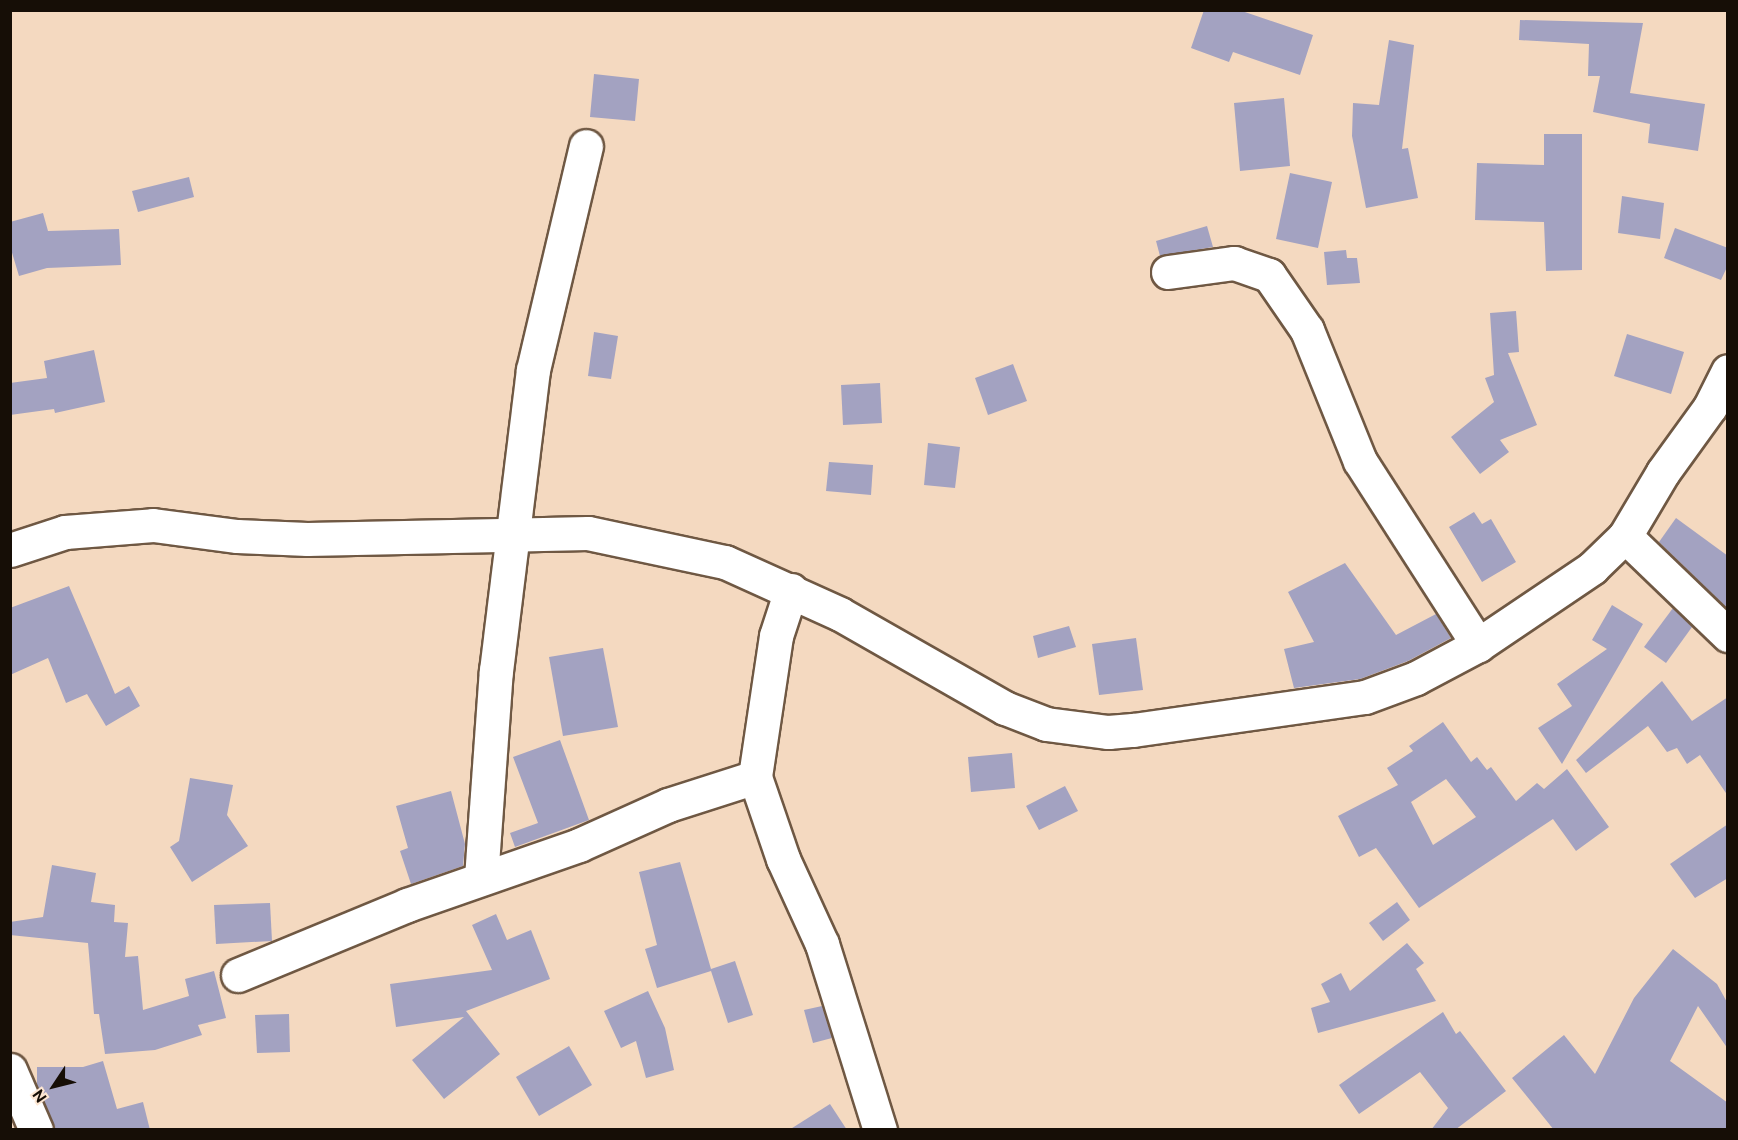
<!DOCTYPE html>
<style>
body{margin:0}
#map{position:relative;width:1738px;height:1140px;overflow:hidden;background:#f4d9c0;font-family:Ubuntu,sans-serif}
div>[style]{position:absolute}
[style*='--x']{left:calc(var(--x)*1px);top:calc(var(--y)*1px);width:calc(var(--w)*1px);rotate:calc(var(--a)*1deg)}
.building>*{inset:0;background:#a3a2c1}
.roads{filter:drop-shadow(2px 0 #6f5843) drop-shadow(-2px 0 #6f5843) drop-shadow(0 2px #6f5843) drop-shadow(0 -2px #6f5843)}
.minor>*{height:33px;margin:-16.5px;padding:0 16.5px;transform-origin:16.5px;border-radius:16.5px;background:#fff}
.tertiary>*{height:33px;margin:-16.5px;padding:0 16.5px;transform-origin:16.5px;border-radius:16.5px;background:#fff}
span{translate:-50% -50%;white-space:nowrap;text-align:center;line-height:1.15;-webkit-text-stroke:5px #fde7d3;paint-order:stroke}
.frame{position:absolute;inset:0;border:12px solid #160e06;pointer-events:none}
.north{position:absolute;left:24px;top:1056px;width:60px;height:60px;-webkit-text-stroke:4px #fde7d3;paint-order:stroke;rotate:235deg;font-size:16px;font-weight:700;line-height:24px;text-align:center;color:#160e06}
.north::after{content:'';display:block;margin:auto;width:21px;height:27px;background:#160e06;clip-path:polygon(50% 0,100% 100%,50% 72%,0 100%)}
</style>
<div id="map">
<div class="building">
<div style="clip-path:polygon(1204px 10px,1239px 10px,1313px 35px,1300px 75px,1233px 52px,1229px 62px,1191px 48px)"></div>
<div style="clip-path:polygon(1520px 20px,1643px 23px,1630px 93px,1705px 104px,1698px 151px,1648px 143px,1650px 124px,1593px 112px,1600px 76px,1588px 76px,1589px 44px,1519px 40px)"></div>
<div style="clip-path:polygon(1389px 40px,1414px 45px,1402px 149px,1408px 148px,1418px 198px,1366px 208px,1352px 136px,1353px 103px,1379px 105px)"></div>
<div style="clip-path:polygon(594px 74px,639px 79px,635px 121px,590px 117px)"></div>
<div style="clip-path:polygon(1284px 98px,1290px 166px,1240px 171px,1234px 103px)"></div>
<div style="clip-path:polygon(1544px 134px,1582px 134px,1582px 270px,1546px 271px,1544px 222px,1475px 220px,1477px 163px,1544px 165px)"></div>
<div style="clip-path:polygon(1290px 173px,1332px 182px,1318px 248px,1276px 239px)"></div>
<div style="clip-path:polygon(189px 177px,194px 197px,138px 212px,132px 191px)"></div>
<div style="clip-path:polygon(1622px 196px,1664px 203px,1660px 239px,1618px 233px)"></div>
<div style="clip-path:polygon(43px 213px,48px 231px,119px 229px,121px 265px,47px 268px,19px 276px,10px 246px,10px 222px)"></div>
<div style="clip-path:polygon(1207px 226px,1213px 247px,1160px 256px,1156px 241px)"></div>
<div style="clip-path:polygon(1675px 228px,1728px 248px,1728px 265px,1721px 280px,1664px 258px)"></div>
<div style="clip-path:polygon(1346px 250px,1347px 258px,1357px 258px,1360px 283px,1327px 285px,1324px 252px)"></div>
<div style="clip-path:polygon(1516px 311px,1519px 352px,1508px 353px,1537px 425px,1500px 440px,1509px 452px,1480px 474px,1451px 437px,1494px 402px,1485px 378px,1494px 375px,1490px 313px)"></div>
<div style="clip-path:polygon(594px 332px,618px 336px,611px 379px,588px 376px)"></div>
<div style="clip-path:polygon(1627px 334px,1684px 352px,1671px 394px,1614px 376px)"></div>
<div style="clip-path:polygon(94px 350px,105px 402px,55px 413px,54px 409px,10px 415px,10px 383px,47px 378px,44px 361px)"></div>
<div style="clip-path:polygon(1013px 364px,1027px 401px,988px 415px,975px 378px)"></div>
<div style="clip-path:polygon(880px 383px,882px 423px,843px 425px,841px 385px)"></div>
<div style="clip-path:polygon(928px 443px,960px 447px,955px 488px,924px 485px)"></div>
<div style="clip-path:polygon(829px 462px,873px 465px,871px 495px,826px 491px)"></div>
<div style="clip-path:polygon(1474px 512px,1482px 524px,1491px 519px,1516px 562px,1482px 582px,1449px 527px)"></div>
<div style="clip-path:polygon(1676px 518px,1728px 556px,1728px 609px,1659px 542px)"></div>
<div style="clip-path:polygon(1345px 563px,1396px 635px,1436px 614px,1451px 638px,1408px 661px,1360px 679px,1294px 688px,1284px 649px,1314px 642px,1288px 592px)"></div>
<div style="clip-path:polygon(69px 586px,115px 694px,129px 686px,140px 706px,106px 726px,87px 694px,66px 703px,48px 658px,10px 675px,10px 608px)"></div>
<div style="clip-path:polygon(1612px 605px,1643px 624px,1562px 764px,1538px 728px,1572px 706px,1557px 684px,1607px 649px,1592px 640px)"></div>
<div style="clip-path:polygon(1673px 608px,1692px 627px,1666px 663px,1644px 647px)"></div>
<div style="clip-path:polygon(1069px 626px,1076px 647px,1038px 658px,1033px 636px)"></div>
<div style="clip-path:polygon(1136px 638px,1143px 690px,1099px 695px,1092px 644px)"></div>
<div style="clip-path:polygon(603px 648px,618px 727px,563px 736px,549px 657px)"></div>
<div style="clip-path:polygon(1662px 681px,1692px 721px,1728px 697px,1728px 796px,1700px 755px,1687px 764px,1677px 748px,1667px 752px,1648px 726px,1586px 773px,1576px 760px)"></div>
<div style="clip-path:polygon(evenodd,1443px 722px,1471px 762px,1477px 757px,1487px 770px,1491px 767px,1516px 801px,1537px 783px,1544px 789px,1567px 769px,1609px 827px,1576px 851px,1553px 819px,1419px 908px,1376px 848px,1359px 857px,1338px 816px,1398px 785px,1387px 768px,1413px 751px,1409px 746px,1443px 722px,1446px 779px,1476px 817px,1433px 845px,1411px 802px,1446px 779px)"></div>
<div style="clip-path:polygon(560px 740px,589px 820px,515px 847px,510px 833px,538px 823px,513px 757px)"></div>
<div style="clip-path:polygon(1012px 753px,1015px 788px,971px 792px,968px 757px)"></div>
<div style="clip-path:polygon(190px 778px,233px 785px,227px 815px,248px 846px,192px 882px,170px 847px,179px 841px)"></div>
<div style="clip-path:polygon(1065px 786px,1078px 811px,1039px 830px,1026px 806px)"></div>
<div style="clip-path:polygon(451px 791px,465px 844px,463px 866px,411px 884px,400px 851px,408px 848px,396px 806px)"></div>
<div style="clip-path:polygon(1728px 824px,1728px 878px,1695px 898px,1670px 864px)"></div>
<div style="clip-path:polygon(680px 862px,711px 969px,735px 961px,753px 1015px,728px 1023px,711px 971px,657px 988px,645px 949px,657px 945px,639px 872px)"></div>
<div style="clip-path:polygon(52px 865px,96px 873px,91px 902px,115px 905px,114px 922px,128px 923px,125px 957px,138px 956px,143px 1010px,189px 996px,185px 979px,214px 971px,226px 1018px,198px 1025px,202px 1035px,155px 1050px,105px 1054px,99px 1014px,94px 1014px,88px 943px,10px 935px,10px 922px,43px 917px)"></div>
<div style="clip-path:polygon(1397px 902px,1410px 920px,1383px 941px,1369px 923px)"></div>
<div style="clip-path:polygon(270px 903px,272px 941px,216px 944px,214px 905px)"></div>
<div style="clip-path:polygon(496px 914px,507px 940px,531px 930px,550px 979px,466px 1011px,500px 1054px,444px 1099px,412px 1060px,464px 1017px,396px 1027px,390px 984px,492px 970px,472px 925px)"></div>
<div style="clip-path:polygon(1407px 943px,1424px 963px,1416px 969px,1436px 1001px,1318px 1033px,1311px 1008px,1330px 1002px,1321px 984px,1341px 973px,1350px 991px)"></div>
<div style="clip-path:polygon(1673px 949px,1717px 984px,1728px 1004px,1728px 1049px,1698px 1006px,1670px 1061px,1728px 1103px,1728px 1130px,1554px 1130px,1512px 1078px,1564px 1035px,1595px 1074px,1634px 998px)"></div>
<div style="clip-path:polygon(648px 991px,665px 1028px,674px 1070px,646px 1078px,636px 1041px,621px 1048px,604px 1011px)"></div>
<div style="clip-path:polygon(822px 1006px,832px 1038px,813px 1043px,804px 1010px)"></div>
<div style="clip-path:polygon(1443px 1012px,1456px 1034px,1460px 1031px,1506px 1091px,1455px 1130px,1431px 1130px,1448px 1108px,1420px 1072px,1359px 1114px,1339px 1085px)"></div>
<div style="clip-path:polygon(289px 1014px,290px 1052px,257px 1053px,255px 1015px)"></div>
<div style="clip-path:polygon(569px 1046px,592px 1085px,539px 1116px,516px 1077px)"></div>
<div style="clip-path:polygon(103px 1061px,117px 1109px,143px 1102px,150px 1130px,54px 1130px,37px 1086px,37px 1067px,83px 1067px)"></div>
<div style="clip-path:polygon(830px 1104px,847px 1130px,789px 1130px)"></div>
</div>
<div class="roads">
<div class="minor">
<div style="--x:1168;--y:272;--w:67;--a:-7.8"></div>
<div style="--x:1234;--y:263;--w:37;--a:19"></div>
<div style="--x:1269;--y:275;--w:67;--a:55.4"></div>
<div style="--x:1307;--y:330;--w:141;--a:68"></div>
<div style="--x:1360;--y:461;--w:219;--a:57.3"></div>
<div style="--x:1625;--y:536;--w:143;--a:43.9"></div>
<div style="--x:10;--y:550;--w:58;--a:-18.1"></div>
<div style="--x:65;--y:532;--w:88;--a:-4.5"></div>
<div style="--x:153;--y:525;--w:85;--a:7.5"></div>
<div style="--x:237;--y:536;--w:70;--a:2.5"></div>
<div style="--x:307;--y:539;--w:281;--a:-1.2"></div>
<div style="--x:588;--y:533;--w:140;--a:12"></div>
<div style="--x:725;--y:562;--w:126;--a:24.3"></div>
<div style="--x:840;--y:614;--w:190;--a:29.7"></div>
<div style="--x:1005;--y:708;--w:44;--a:21.3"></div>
<div style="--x:1046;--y:724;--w:63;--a:7.4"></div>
<div style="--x:1108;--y:732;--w:25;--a:-5"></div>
<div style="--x:1133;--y:730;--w:234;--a:-8.1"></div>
<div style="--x:1365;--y:697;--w:54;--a:-20.4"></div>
<div style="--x:1416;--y:678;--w:70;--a:-28"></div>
<div style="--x:1478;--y:645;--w:138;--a:-34"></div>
<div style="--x:1592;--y:568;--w:46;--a:-44.1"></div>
<div style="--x:1625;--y:536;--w:74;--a:-59.3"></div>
<div style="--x:1663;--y:472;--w:80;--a:-54.1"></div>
<div style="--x:1710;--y:407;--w:40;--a:-63.4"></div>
<div style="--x:791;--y:590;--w:48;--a:108.1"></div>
<div style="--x:776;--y:636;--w:143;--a:98.5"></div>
<div style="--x:755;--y:777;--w:87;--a:71.1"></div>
<div style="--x:783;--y:859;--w:94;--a:65.4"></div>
<div style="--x:822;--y:944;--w:195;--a:72.7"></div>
<div style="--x:481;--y:878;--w:208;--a:-85.9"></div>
<div style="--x:496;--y:671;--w:303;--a:-83"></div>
<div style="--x:533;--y:370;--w:230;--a:-76.7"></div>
<div style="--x:238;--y:975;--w:183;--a:-22.5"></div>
<div style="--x:407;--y:905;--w:182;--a:-19.2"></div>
<div style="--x:579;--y:845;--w:98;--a:-24.2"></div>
<div style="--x:668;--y:805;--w:91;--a:-17.8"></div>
</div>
<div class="tertiary">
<div style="--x:10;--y:1070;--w:65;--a:66.6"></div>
</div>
</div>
<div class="frame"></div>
<div class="north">N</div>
</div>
